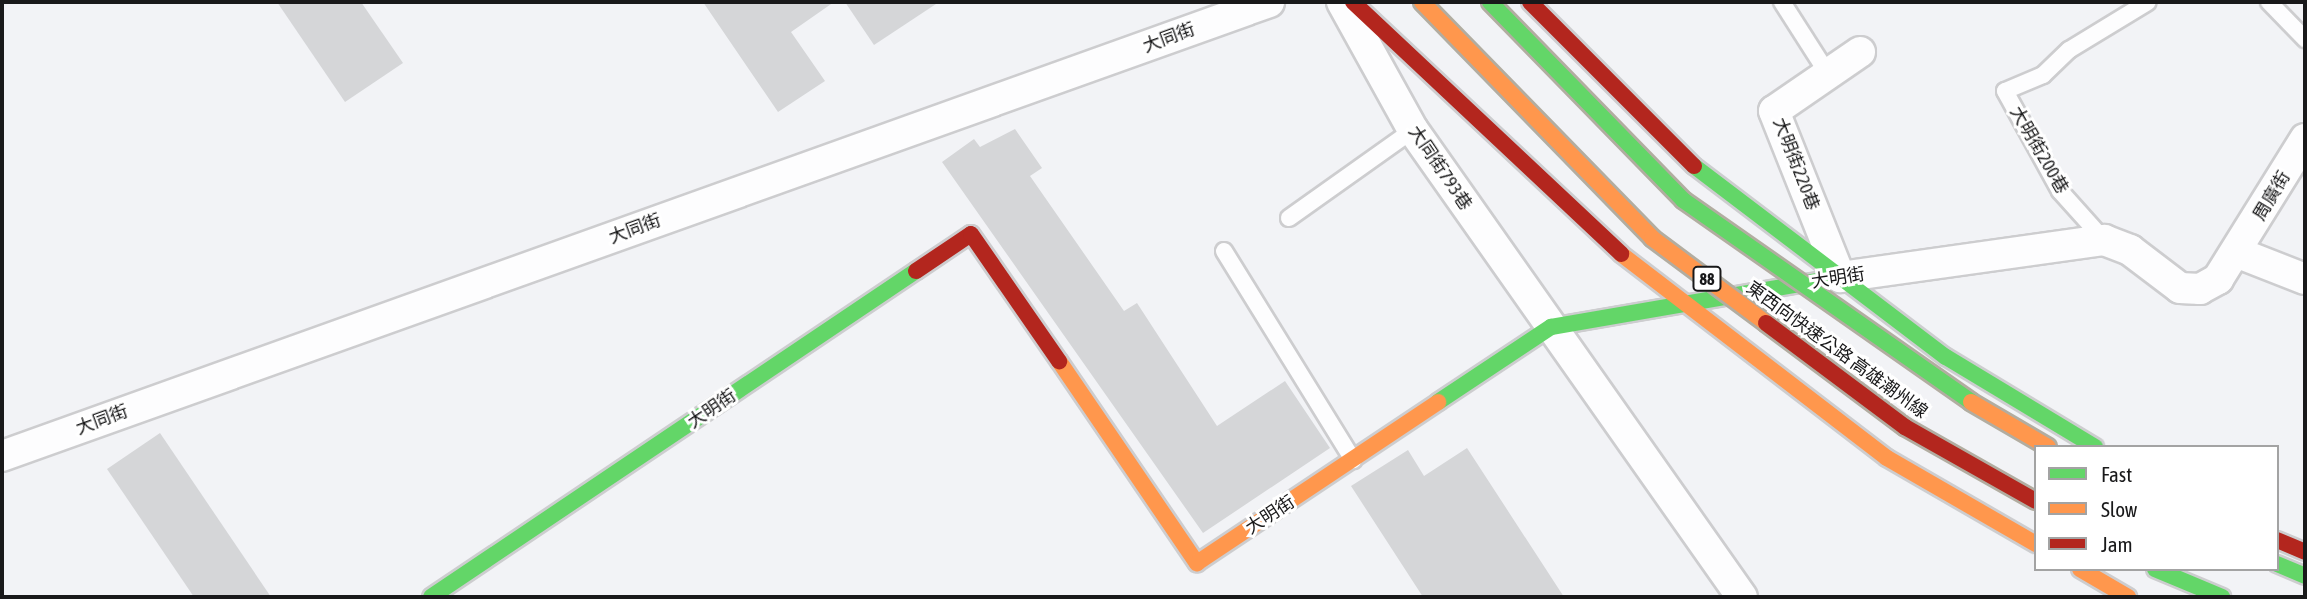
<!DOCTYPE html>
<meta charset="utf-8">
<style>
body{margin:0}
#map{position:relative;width:2307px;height:599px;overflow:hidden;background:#f2f3f6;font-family:"Asap Condensed","Noto Sans TC",sans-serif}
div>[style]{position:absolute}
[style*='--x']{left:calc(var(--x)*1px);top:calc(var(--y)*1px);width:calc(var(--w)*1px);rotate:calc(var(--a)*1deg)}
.building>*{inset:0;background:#d5d6d8}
.roads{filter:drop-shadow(2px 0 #cdcdcf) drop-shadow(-2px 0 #cdcdcf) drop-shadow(0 2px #cdcdcf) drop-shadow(0 -2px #cdcdcf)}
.lane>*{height:16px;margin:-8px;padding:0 8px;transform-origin:8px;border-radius:8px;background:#fdfdfe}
.street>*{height:30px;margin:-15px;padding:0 15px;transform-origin:15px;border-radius:15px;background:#fdfdfe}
.fast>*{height:16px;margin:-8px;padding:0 8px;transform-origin:8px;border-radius:8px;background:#63d668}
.slow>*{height:16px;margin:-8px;padding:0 8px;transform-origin:8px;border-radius:8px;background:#ff974d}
.jam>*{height:16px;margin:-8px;padding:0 8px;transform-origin:8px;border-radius:8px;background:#b3261e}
.bridges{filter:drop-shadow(2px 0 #b2ada1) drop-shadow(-2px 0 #b2ada1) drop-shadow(0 2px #b2ada1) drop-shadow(0 -2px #b2ada1)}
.fast-bridge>*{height:16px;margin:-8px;padding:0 8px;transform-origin:8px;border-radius:8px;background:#63d668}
.slow-bridge>*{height:16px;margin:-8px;padding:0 8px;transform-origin:8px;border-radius:8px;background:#ff974d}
.jam-bridge>*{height:16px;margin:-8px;padding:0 8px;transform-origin:8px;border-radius:8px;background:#b3261e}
span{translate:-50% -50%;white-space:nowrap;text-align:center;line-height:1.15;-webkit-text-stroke:6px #fff;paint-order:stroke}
.shield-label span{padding:2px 5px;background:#fff;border:2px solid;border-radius:5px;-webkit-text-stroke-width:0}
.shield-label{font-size:16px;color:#19191a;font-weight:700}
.street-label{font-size:18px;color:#19191a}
.frame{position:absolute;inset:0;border:4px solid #19191a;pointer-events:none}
.legend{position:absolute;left:2034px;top:445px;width:245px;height:126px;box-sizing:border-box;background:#fff;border:2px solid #a3a3a3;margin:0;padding:9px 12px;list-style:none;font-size:21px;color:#19191a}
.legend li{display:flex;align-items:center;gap:14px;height:35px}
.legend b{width:35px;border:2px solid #a3a3a3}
</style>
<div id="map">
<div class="building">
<div style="clip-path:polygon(277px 2px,361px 2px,403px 63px,345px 102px)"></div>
<div style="clip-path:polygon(703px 2px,834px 2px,791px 32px,825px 81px,778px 112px)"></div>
<div style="clip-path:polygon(845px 2px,939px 2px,874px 45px)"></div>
<div style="clip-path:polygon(1015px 129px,1042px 168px,1030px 176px,1124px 311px,1137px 303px,1217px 426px,1285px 381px,1330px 448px,1203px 533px,942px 162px,974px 139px,980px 147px)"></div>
<div style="clip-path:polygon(160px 433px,271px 597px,194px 597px,107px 469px)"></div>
<div style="clip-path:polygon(1467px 448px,1564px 597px,1423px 597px,1351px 486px,1408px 450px,1424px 476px)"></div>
</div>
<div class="roads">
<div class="lane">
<div style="--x:1782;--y:2;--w:85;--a:57.4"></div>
<div style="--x:2269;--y:2;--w:52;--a:45.8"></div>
<div style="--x:1289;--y:218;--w:152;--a:-35.4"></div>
<div style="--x:2104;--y:240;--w:66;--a:-131.9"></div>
<div style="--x:2060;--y:191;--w:114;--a:-118.8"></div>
<div style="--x:2005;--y:91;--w:41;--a:-22.8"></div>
<div style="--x:2043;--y:75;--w:36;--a:-44"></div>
<div style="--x:2069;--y:50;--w:92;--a:-31.3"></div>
<div style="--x:1224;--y:251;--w:246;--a:58.3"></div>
</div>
<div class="street">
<div style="--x:1342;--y:2;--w:146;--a:61"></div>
<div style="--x:1413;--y:130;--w:571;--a:54.84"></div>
<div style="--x:1860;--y:52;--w:104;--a:145.5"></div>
<div style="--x:1774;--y:111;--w:179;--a:68.3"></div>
<div style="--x:1840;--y:277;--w:267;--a:-8"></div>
<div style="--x:2104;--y:240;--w:28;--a:21"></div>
<div style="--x:2130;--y:250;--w:63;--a:37.2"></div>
<div style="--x:2180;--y:288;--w:20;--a:3"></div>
<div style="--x:2200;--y:289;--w:21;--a:-29"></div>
<div style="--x:2218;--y:279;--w:165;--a:-58.1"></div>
<div style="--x:2236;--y:252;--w:74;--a:21.4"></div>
<div style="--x:2;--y:456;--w:1346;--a:-19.71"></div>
</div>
<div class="fast">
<div style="--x:1694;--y:166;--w:316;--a:37.2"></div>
<div style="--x:1946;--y:357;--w:174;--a:31.1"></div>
<div style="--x:1438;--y:402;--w:136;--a:-33.6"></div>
<div style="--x:1551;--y:327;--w:293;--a:-9.8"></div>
<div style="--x:2277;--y:564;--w:30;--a:23"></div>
<div style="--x:2155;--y:569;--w:73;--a:22.7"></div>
<div style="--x:431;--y:597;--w:584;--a:-33.91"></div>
</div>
<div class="slow">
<div style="--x:1621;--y:254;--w:335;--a:37.5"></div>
<div style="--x:1887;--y:458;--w:172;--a:30"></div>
<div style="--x:1059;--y:361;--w:245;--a:55.7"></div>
<div style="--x:1197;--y:563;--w:290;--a:-33.7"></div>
<div style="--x:2080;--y:569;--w:56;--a:30.3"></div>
</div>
<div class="jam">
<div style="--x:1353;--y:2;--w:368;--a:43.2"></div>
<div style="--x:1530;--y:2;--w:232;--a:45"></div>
<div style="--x:916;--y:271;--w:66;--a:-33.9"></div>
<div style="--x:971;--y:234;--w:155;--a:55.3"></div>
<div style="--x:2277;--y:540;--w:30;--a:23"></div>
</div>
</div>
<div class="bridges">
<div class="fast-bridge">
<div style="--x:1490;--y:2;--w:277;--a:45.7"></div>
<div style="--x:1683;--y:200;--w:352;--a:35"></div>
</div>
<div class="slow-bridge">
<div style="--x:1422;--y:2;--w:330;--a:45.7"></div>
<div style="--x:1652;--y:238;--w:142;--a:36.7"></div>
<div style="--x:1971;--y:402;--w:89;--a:30.3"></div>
</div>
<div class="jam-bridge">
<div style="--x:1766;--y:323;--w:174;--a:36.8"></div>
<div style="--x:1905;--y:427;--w:150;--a:29.5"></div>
</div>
</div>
<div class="shield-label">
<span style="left:1707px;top:279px">88</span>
</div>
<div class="street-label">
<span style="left:1169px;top:38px;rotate:-20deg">大同街</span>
<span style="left:2039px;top:150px;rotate:60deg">大明街200巷</span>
<span style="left:1796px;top:164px;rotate:69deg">大明街220巷</span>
<span style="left:1440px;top:168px;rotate:56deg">大同街793巷</span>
<span style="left:2272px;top:196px;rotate:-59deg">周廣街</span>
<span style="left:635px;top:229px;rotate:-20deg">大同街</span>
<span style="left:1838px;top:278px;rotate:-9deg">大明街</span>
<span style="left:1837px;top:350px;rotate:36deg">東西向快速公路 高雄潮州線</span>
<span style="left:712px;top:409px;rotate:-34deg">大明街</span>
<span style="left:102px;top:420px;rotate:-20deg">大同街</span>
<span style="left:1270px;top:515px;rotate:-33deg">大明街</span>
</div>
<div class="frame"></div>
<ul class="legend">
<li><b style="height:9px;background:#63d668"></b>Fast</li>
<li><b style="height:9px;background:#ff974d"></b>Slow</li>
<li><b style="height:9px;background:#b3261e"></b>Jam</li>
</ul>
</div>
